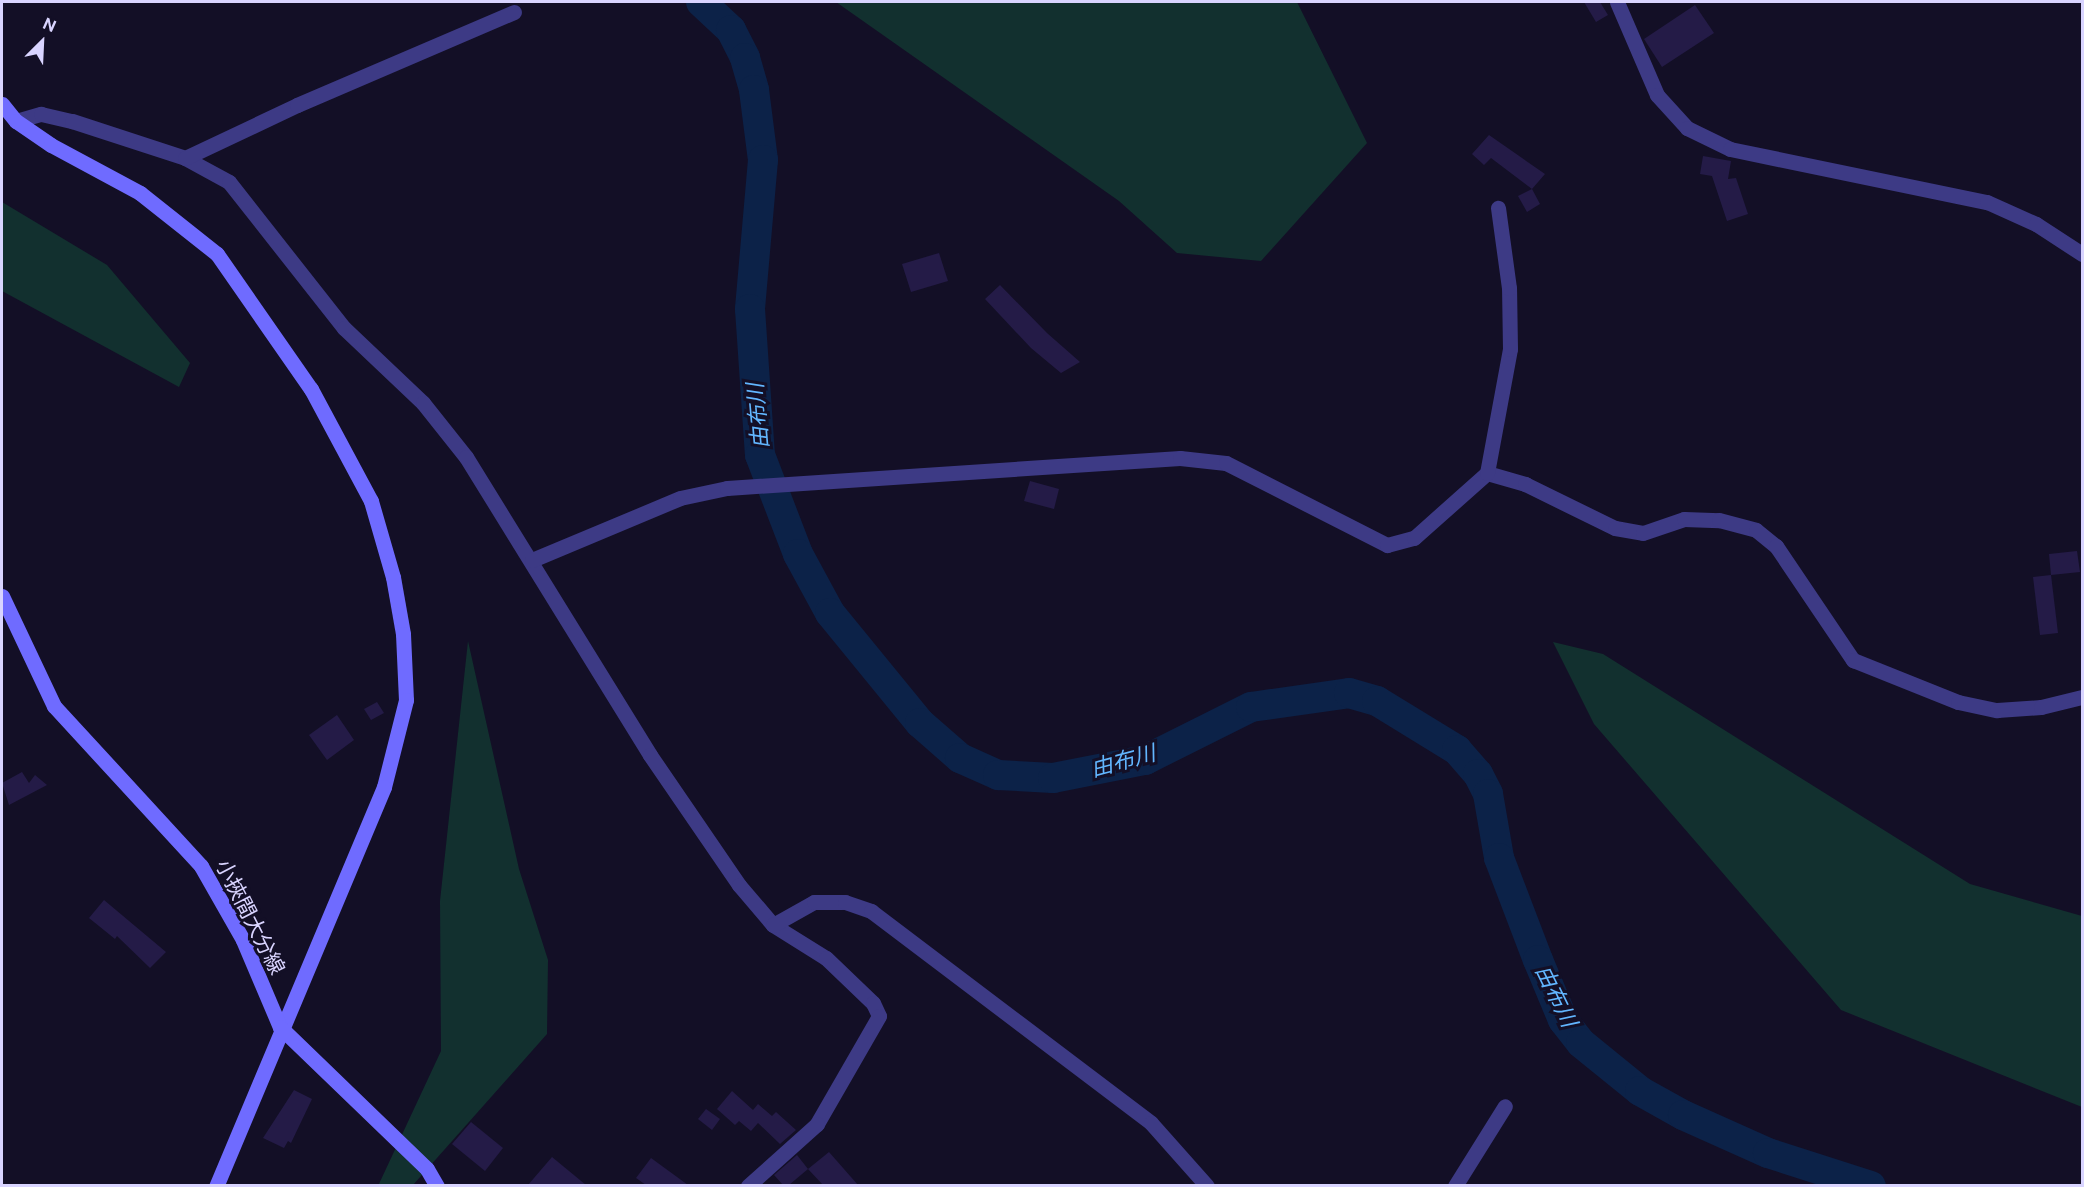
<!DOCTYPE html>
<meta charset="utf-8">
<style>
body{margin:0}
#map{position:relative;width:2084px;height:1187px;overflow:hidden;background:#130f26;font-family:"Public Sans","Noto Sans JP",sans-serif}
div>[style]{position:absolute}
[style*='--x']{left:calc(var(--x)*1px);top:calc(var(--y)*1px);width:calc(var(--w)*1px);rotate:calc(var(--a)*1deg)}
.green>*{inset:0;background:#12302f}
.river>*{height:30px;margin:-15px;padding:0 15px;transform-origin:15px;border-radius:15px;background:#0c2248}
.building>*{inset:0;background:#241b47}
.street>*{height:15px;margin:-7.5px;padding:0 7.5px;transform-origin:7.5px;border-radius:7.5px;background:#3d3a85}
.secondary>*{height:15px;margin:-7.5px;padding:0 7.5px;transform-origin:7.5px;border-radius:7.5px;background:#6f6bff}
span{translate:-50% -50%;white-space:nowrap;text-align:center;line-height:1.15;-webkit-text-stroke:6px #130f26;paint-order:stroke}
.street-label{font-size:21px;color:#d9d4ff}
.water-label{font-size:22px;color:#62b6ff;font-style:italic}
.frame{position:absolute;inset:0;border:3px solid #d9d4ff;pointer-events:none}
.north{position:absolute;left:12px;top:12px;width:60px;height:60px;-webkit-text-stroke:4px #130f26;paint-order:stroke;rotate:24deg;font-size:16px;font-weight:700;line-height:24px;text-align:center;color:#d9d4ff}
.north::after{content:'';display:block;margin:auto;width:21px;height:27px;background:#d9d4ff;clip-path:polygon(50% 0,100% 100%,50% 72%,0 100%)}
</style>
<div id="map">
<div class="green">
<div style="clip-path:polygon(836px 2px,1297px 2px,1367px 143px,1261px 261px,1177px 253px,1119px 201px)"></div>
<div style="clip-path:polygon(2px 202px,107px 265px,190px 363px,179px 387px,2px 291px)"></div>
<div style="clip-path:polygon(468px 641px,519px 869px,548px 960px,547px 1034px,413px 1185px,378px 1186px,441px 1051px,440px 901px)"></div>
<div style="clip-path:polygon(1553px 642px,1603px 654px,1970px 884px,2082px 916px,2082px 1107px,1841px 1010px,1594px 724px)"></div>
</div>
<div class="river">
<div style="--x:701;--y:2;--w:41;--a:43"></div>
<div style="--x:731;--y:30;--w:31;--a:63"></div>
<div style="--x:745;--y:58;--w:33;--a:74"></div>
<div style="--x:754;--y:90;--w:71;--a:82.7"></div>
<div style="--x:763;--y:160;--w:150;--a:95"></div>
<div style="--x:750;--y:309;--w:146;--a:86.1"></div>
<div style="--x:760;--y:455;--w:106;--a:69"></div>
<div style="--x:798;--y:554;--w:67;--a:61.5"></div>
<div style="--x:830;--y:613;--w:142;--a:50.7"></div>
<div style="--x:920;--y:723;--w:53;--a:41.2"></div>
<div style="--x:960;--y:758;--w:42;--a:24.1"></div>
<div style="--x:998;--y:775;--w:55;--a:3.1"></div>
<div style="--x:1053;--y:778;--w:94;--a:-11.1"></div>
<div style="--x:1145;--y:760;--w:119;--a:-26.6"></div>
<div style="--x:1251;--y:707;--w:99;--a:-8.1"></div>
<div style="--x:1349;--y:693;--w:29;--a:16"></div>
<div style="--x:1377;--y:701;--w:94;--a:31.5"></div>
<div style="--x:1457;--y:750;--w:32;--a:49"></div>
<div style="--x:1478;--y:774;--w:22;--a:63"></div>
<div style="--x:1488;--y:794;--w:65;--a:80.2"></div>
<div style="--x:1499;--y:858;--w:109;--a:69.1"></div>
<div style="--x:1538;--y:960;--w:65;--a:67.4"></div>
<div style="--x:1563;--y:1020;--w:29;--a:52"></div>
<div style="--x:1581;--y:1043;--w:76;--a:39.1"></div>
<div style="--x:1640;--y:1091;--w:49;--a:29.2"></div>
<div style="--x:1683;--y:1115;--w:93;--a:24.1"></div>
<div style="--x:1768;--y:1153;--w:108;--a:17.8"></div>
</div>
<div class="building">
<div style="clip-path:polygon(1584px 2px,1600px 2px,1608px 15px,1596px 22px)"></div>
<div style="clip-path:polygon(1695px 5px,1714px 33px,1662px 67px,1644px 39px)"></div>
<div style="clip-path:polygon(1489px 135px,1545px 174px,1532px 189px,1491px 158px,1484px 165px,1472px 154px)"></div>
<div style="clip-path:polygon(1703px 156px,1731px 161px,1728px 179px,1736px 178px,1748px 214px,1727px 221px,1712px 176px,1700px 174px)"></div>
<div style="clip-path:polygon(1532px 189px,1540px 204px,1527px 212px,1518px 196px)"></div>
<div style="clip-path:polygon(939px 253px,948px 281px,911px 292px,902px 264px)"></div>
<div style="clip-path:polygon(1000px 285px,1047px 333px,1080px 362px,1061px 373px,1031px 348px,985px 299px)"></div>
<div style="clip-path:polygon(1030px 481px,1059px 489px,1054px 509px,1024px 501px)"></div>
<div style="clip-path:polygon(2077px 551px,2080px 572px,2051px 575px,2049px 554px)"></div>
<div style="clip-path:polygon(2051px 575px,2058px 633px,2040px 635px,2033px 577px)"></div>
<div style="clip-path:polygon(377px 702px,384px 713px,371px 720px,364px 709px)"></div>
<div style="clip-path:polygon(337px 715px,354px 740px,327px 760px,309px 735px)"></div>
<div style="clip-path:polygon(22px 772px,29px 783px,35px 775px,47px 785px,9px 805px,2px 783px)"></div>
<div style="clip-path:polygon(104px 900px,166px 952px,150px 968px,117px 936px,115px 939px,89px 918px)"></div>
<div style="clip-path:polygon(294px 1090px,312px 1099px,291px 1143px,288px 1141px,284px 1148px,263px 1138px)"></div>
<div style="clip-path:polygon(732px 1091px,753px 1110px,758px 1104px,772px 1116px,776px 1112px,796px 1130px,780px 1144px,758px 1123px,751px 1131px,739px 1121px,735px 1125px,717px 1109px)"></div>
<div style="clip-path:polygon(706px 1109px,720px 1119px,712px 1130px,698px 1119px)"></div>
<div style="clip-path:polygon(471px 1122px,503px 1148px,485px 1171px,452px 1144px)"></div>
<div style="clip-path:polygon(829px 1152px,858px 1185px,823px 1185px,808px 1169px)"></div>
<div style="clip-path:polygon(797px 1155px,808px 1169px,789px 1185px,783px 1185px,774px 1175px)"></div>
<div style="clip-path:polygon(552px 1157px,586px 1185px,528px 1185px)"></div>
<div style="clip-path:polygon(651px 1158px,688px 1185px,646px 1185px,636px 1178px)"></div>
</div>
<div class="street">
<div style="--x:1617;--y:2;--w:101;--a:66.7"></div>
<div style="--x:1657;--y:95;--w:45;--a:47.7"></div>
<div style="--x:1687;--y:128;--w:48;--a:26"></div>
<div style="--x:1730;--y:149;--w:262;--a:11.7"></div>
<div style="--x:1987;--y:202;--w:54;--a:24.2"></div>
<div style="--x:2036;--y:224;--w:55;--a:33.1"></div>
<div style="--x:16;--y:121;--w:26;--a:-16"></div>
<div style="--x:41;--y:114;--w:32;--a:13"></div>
<div style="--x:72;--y:121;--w:119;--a:18.1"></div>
<div style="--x:185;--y:158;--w:50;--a:28.6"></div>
<div style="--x:229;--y:182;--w:186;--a:51.8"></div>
<div style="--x:344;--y:328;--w:109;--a:43.5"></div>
<div style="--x:423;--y:403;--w:69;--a:51.5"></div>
<div style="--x:466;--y:457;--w:350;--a:58.3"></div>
<div style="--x:650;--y:755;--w:158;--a:55.6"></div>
<div style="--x:739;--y:885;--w:52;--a:49.6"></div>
<div style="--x:773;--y:925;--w:62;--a:31.9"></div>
<div style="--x:826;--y:958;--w:65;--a:43.8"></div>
<div style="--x:873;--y:1003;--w:14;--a:65"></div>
<div style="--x:879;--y:1016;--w:125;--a:119.9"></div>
<div style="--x:817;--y:1124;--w:93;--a:138.1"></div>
<div style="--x:185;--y:158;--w:124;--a:-25.3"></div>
<div style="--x:297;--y:105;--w:236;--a:-23.2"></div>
<div style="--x:1487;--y:473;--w:40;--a:16"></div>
<div style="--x:1525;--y:484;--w:100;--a:26.1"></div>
<div style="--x:1615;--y:528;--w:28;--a:10"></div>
<div style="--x:1643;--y:533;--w:43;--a:-18.9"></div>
<div style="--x:1684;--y:519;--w:35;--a:2"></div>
<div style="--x:1719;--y:520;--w:38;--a:15"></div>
<div style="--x:1756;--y:530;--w:26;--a:39"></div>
<div style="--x:1776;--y:546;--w:138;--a:56"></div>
<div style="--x:1853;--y:660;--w:113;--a:21.8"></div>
<div style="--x:1958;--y:702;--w:40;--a:12"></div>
<div style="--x:1997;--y:710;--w:44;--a:-3.9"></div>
<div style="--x:2041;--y:707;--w:42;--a:-13.7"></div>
<div style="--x:532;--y:560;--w:160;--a:-22.7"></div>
<div style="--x:680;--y:498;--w:48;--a:-12"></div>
<div style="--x:727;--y:488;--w:454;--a:-3.8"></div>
<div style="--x:1180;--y:458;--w:46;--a:6.2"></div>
<div style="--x:1226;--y:463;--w:181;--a:27"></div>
<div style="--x:1387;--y:545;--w:28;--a:-15"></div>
<div style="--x:1414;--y:538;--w:98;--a:-41.7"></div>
<div style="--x:1487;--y:473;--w:126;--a:-79.5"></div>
<div style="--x:1510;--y:349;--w:61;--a:-90.9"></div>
<div style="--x:1509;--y:288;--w:81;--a:-97.8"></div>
<div style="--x:773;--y:925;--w:47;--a:-29.3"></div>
<div style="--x:814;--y:902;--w:31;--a:0"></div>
<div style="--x:845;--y:902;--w:28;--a:19"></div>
<div style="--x:871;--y:911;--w:351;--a:37.1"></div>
<div style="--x:1151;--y:1123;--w:84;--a:48.4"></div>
<div style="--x:1455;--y:1186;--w:94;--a:-58"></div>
</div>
<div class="secondary">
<div style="--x:2;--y:104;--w:22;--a:51"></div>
<div style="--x:16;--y:121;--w:42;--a:34.4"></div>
<div style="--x:51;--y:145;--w:101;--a:28.3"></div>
<div style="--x:140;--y:193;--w:98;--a:38.4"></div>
<div style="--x:217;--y:254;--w:165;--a:55.2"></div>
<div style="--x:311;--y:389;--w:127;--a:61.8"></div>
<div style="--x:371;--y:501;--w:79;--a:73.9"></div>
<div style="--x:393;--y:577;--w:58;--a:80"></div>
<div style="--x:403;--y:634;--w:66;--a:87.4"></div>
<div style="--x:406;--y:700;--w:90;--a:104.2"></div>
<div style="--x:384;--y:787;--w:433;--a:112.8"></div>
<div style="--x:2;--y:596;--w:122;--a:64.7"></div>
<div style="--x:54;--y:706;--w:217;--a:47.4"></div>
<div style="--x:201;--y:866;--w:85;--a:60.4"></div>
<div style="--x:243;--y:940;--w:95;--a:67"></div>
<div style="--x:280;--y:1027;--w:204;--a:44"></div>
<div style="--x:427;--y:1169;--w:20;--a:60"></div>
</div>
<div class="street-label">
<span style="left:250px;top:917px;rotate:63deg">小挾間大分線</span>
</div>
<div class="water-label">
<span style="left:758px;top:416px;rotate:-95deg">由布川</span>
<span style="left:1123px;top:761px;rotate:-15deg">由布川</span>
<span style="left:1556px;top:996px;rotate:64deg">由布川</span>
</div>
<div class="frame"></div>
<div class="north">N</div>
</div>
